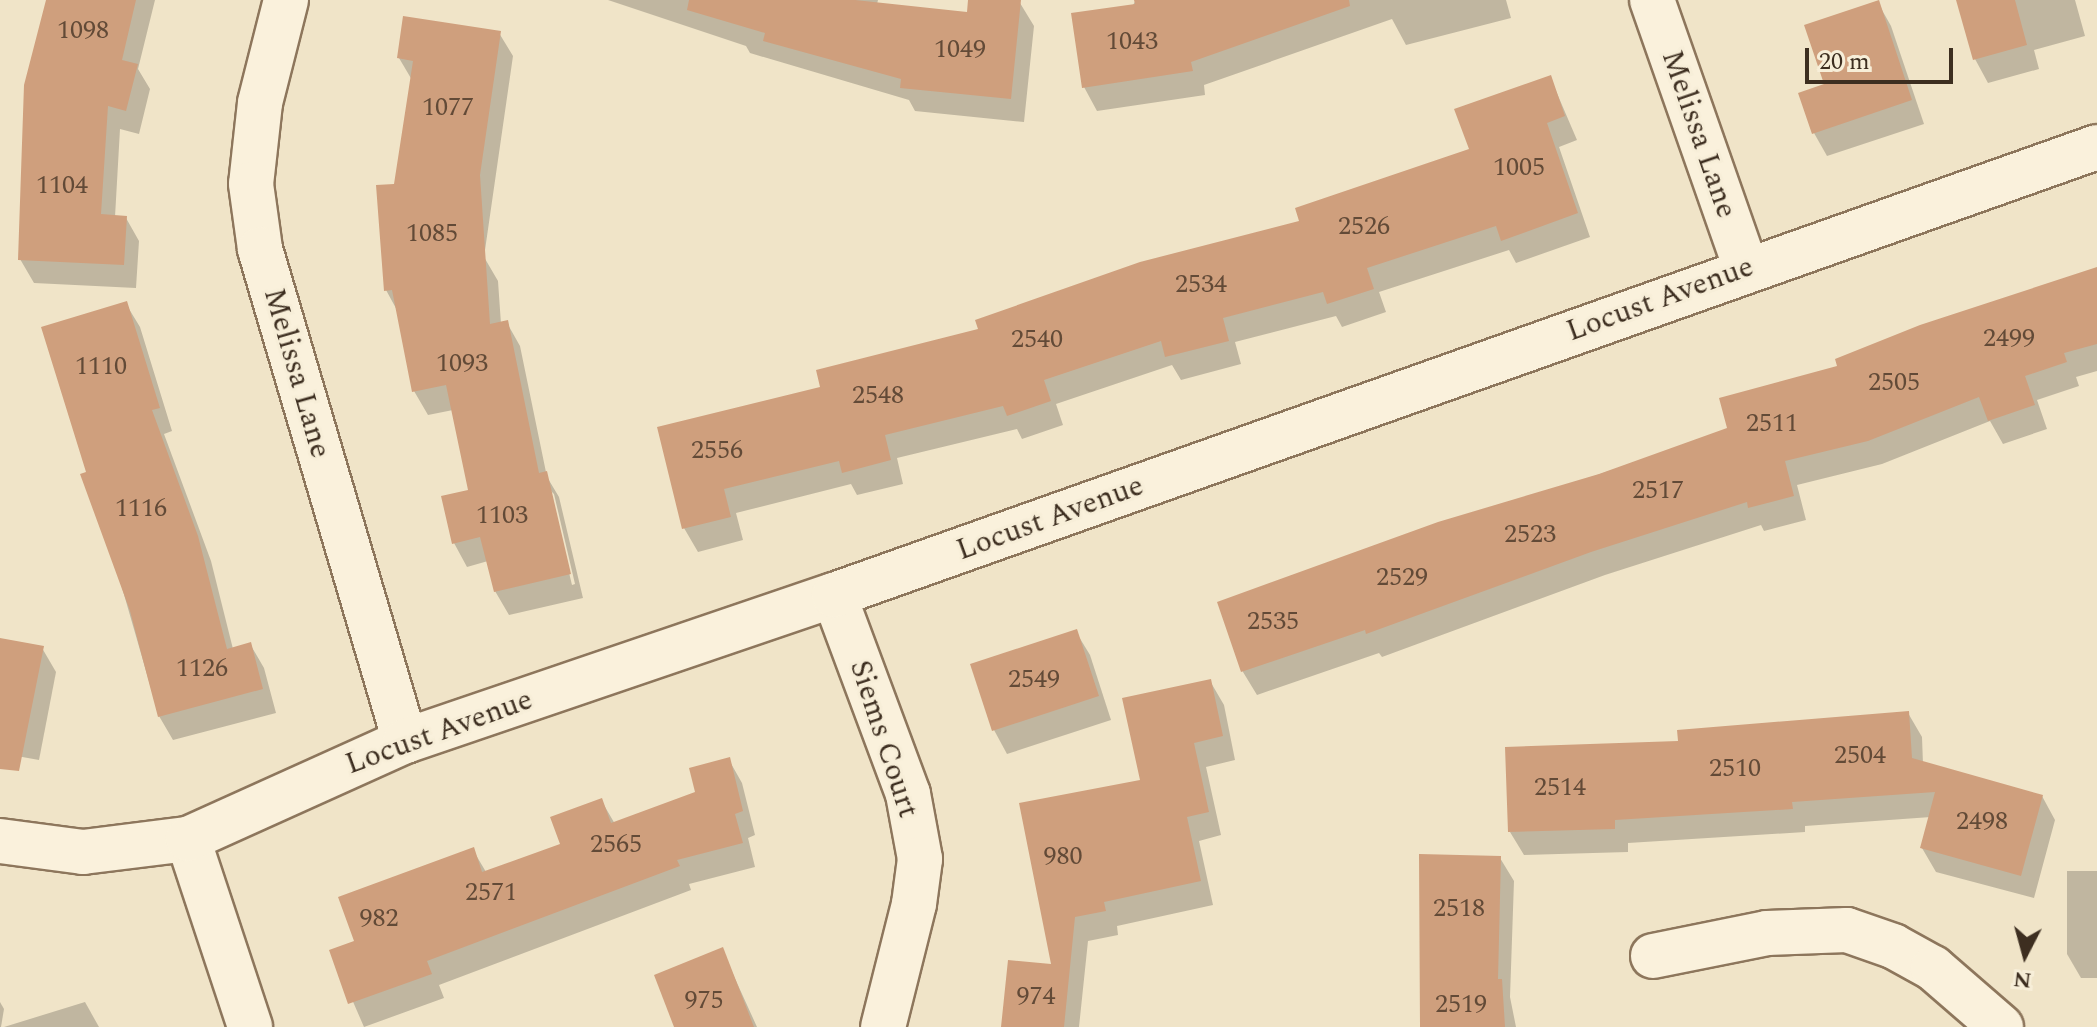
<!DOCTYPE html>
<style>
body{margin:0}
#map{position:relative;width:2097px;height:1027px;overflow:hidden;background:#f0e4c8;font-family:Spectral,serif}
div>[style]{position:absolute}
[style*='--x']{left:calc(var(--x)*1px);top:calc(var(--y)*1px);width:calc(var(--w)*1px);rotate:calc(var(--a)*1deg)}
.shadow>*{inset:0;background:#0003}
.building>*{inset:0;background:#cf9f7d}
.roads{filter:drop-shadow(2px 0 #8d765c) drop-shadow(-2px 0 #8d765c) drop-shadow(0 2px #8d765c) drop-shadow(0 -2px #8d765c)}
.minor>*{height:44px;margin:-22px;padding:0 22px;transform-origin:22px;border-radius:22px;background:#faf1dc}
span{translate:-50% -50%;white-space:nowrap;text-align:center;line-height:1.15;-webkit-text-stroke:6px #f7eed8;paint-order:stroke}
.number-label{font-size:26px;color:#624a37}
.number-label span{-webkit-text-stroke-width:0}
.street-label{font-size:30px;color:#3d2e20}
.north{position:absolute;left:1985px;top:915px;width:80px;height:80px;-webkit-text-stroke:6px #f7eed8;paint-order:stroke;rotate:186deg;font-size:22px;font-weight:700;line-height:32px;text-align:center;color:#3d2e20}
.north::after{content:'';display:block;margin:auto;width:28px;height:36px;background:#3d2e20;clip-path:polygon(50% 0,100% 100%,50% 72%,0 100%)}
.scale{position:absolute;left:1805px;top:48px;width:148px;height:36px;box-sizing:border-box;border:4px solid #3d2e20;border-top:0;padding-left:10px;font-size:24px;line-height:28px;white-space:nowrap;color:#3d2e20;-webkit-text-stroke:6px #f7eed8;paint-order:stroke}
</style>
<div id="map">
<div class="shadow">
<div style="clip-path:polygon(50px 0,155px 0,138px 69px,150px 89px,139px 134px,120px 129px,115px 217px,126px 218px,139px 241px,136px 288px,34px 283px,20px 259px)"></div>
<div style="clip-path:polygon(608px 0,878px 0,877px 4px,969px 14px,970px 0,1020px 3px,1034px 26px,1024px 122px,915px 111px,909px 100px,750px 53px,746px 46px)"></div>
<div style="clip-path:polygon(1136px 0,1506px 0,1511px 18px,1406px 45px,1392px 19px,1204px 85px,1205px 95px,1097px 111px,1084px 87px)"></div>
<div style="clip-path:polygon(1959px 0,2075px 0,2085px 36px,2034px 50px,2039px 69px,1988px 83px,1975px 59px)"></div>
<div style="clip-path:polygon(1878px 3px,1891px 26px,1924px 124px,1827px 156px,1814px 133px,1826px 86px)"></div>
<div style="clip-path:polygon(evenodd,499px 33px,513px 56px,484px 257px,498px 281px,501px 324px,507px 323px,520px 346px,547px 477px,559px 497px,583px 598px,509px 615px,495px 591px,488px 561px,467px 567px,454px 543px,470px 491px,453px 410px,428px 415px,414px 391px,398px 312px,386px 290px,412px 80px,399px 58px,499px 33px,549px 489px,554px 494px,575px 584px,572px 585px,549px 489px)"></div>
<div style="clip-path:polygon(1550px 77px,1577px 140px,1559px 147px,1590px 237px,1516px 263px,1509px 250px,1379px 292px,1386px 312px,1342px 327px,1336px 316px,1235px 342px,1241px 364px,1181px 380px,1172px 365px,1056px 404px,1063px 425px,1022px 439px,1017px 429px,897px 458px,903px 484px,857px 495px,851px 484px,736px 513px,743px 540px,698px 552px,684px 528px,822px 388px,1302px 222px,1471px 150px)"></div>
<div style="clip-path:polygon(2097px 270px,2097px 371px,2076px 377px,2079px 386px,2037px 400px,2047px 429px,2003px 444px,1990px 421px,1882px 464px,1797px 485px,1806px 520px,1764px 531px,1761px 525px,1605px 575px,1382px 657px,1379px 653px,1257px 695px,1243px 672px,1219px 604px,1729px 430px,1840px 367px)"></div>
<div style="clip-path:polygon(126px 304px,140px 327px,172px 431px,164px 434px,211px 561px,233px 649px,250px 644px,264px 668px,276px 713px,173px 740px,159px 716px,89px 473px)"></div>
<div style="clip-path:polygon(1076px 632px,1090px 655px,1111px 720px,1007px 754px,994px 730px)"></div>
<div style="clip-path:polygon(0 640px,42px 648px,56px 672px,39px 760px,0 753px)"></div>
<div style="clip-path:polygon(1210px 681px,1224px 705px,1235px 760px,1206px 767px,1221px 835px,1199px 841px,1213px 905px,1117px 926px,1118px 935px,1088px 941px,1079px 1027px,1003px 1027px,1054px 967px,1022px 804px,1142px 782px)"></div>
<div style="clip-path:polygon(1908px 713px,1922px 737px,1923px 764px,2042px 796px,2055px 820px,2034px 898px,1936px 872px,1922px 848px,1931px 817px,1805px 826px,1805px 832px,1628px 843px,1628px 852px,1524px 855px,1510px 832px,1680px 743px)"></div>
<div style="clip-path:polygon(729px 760px,742px 783px,755px 835px,748px 838px,755px 867px,689px 884px,691px 890px,439px 985px,444px 998px,364px 1027px,331px 951px,356px 942px,473px 850px,486px 872px,563px 845px,601px 800px,615px 824px,698px 793px)"></div>
<div style="clip-path:polygon(1421px 856px,1500px 858px,1514px 881px,1510px 997px,1516px 1027px,1422px 1027px)"></div>
<div style="clip-path:polygon(2067px 871px,2097px 871px,2097px 978px,2081px 978px,2067px 954px)"></div>
<div style="clip-path:polygon(722px 950px,757px 1027px,677px 1027px)"></div>
<div style="clip-path:polygon(0 1002px,4px 1009px,1px 1027px,0 1027px)"></div>
<div style="clip-path:polygon(85px 1002px,99px 1027px,4px 1027px)"></div>
</div>
<div class="building">
<div style="clip-path:polygon(46px 0,136px 0,122px 60px,138px 64px,126px 111px,108px 106px,101px 214px,127px 216px,124px 265px,18px 260px,24px 85px)"></div>
<div style="clip-path:polygon(689px 0,855px 0,967px 12px,968px 0,1021px 0,1011px 99px,900px 88px,901px 79px,763px 41px,765px 33px,687px 10px)"></div>
<div style="clip-path:polygon(1134px 0,1349px 0,1350px 6px,1191px 62px,1193px 71px,1082px 88px,1071px 13px,1135px 4px)"></div>
<div style="clip-path:polygon(1879px 0,1912px 100px,1812px 134px,1798px 93px,1824px 84px,1804px 25px)"></div>
<div style="clip-path:polygon(1956px 0,2015px 0,2027px 45px,1973px 60px)"></div>
<div style="clip-path:polygon(403px 16px,501px 31px,480px 175px,490px 324px,508px 320px,539px 473px,547px 471px,571px 574px,494px 592px,480px 537px,452px 544px,441px 496px,468px 490px,446px 385px,412px 392px,392px 290px,384px 291px,376px 185px,394px 184px,413px 61px,397px 58px)"></div>
<div style="clip-path:polygon(1551px 75px,1565px 116px,1547px 123px,1578px 213px,1501px 241px,1496px 226px,1367px 268px,1374px 289px,1327px 304px,1323px 292px,1223px 318px,1229px 341px,1165px 357px,1161px 341px,1044px 380px,1051px 401px,1007px 416px,1003px 406px,885px 435px,891px 460px,842px 473px,839px 461px,724px 489px,731px 517px,682px 529px,657px 427px,820px 387px,816px 370px,978px 329px,975px 320px,1140px 262px,1299px 221px,1295px 208px,1469px 149px,1454px 109px)"></div>
<div style="clip-path:polygon(2097px 267px,2097px 344px,2064px 353px,2067px 362px,2025px 376px,2035px 405px,1988px 421px,1979px 397px,1868px 441px,1785px 461px,1794px 496px,1748px 508px,1747px 502px,1591px 552px,1366px 634px,1365px 630px,1241px 672px,1217px 602px,1438px 522px,1599px 474px,1727px 428px,1719px 398px,1837px 366px,1835px 359px,1920px 325px)"></div>
<div style="clip-path:polygon(127px 301px,160px 408px,152px 410px,198px 536px,227px 649px,251px 642px,263px 689px,158px 717px,130px 611px,80px 474px,86px 472px,41px 327px)"></div>
<div style="clip-path:polygon(1077px 629px,1099px 696px,992px 731px,970px 664px)"></div>
<div style="clip-path:polygon(0 638px,44px 646px,19px 771px,0 769px)"></div>
<div style="clip-path:polygon(1211px 679px,1223px 736px,1194px 743px,1209px 812px,1187px 817px,1201px 881px,1104px 902px,1106px 911px,1075px 917px,1064px 1027px,1001px 1027px,1008px 960px,1051px 964px,1019px 803px,1140px 780px,1122px 698px)"></div>
<div style="clip-path:polygon(1909px 711px,1912px 758px,2043px 795px,2021px 876px,1920px 848px,1935px 792px,1792px 802px,1793px 809px,1615px 820px,1615px 829px,1508px 832px,1505px 747px,1678px 741px,1677px 730px)"></div>
<div style="clip-path:polygon(730px 757px,743px 811px,735px 814px,743px 843px,677px 860px,680px 866px,427px 961px,432px 974px,348px 1004px,329px 950px,354px 941px,338px 897px,474px 847px,482px 872px,560px 844px,550px 817px,602px 798px,611px 823px,695px 792px,689px 768px)"></div>
<div style="clip-path:polygon(1419px 854px,1501px 856px,1498px 979px,1502px 979px,1505px 1027px,1420px 1027px)"></div>
<div style="clip-path:polygon(723px 947px,754px 1027px,674px 1027px,654px 975px)"></div>
</div>
<div class="roads">
<div class="minor">
<div style="--x:286;--y:0;--w:106;--a:104.2"></div>
<div style="--x:260;--y:103;--w:81;--a:96.3"></div>
<div style="--x:251;--y:184;--w:66;--a:82.1"></div>
<div style="--x:260;--y:249;--w:513;--a:73.58"></div>
<div style="--x:1652;--y:0;--w:285;--a:70.7"></div>
<div style="--x:834;--y:595;--w:212;--a:69.6"></div>
<div style="--x:908;--y:794;--w:66;--a:79.5"></div>
<div style="--x:920;--y:859;--w:45;--a:97.6"></div>
<div style="--x:914;--y:904;--w:127;--a:104.1"></div>
<div style="--x:188;--y:839;--w:198;--a:71.7"></div>
<div style="--x:0;--y:841;--w:84;--a:7.5"></div>
<div style="--x:83;--y:852;--w:106;--a:-7.1"></div>
<div style="--x:188;--y:839;--w:238;--a:-24.3"></div>
<div style="--x:405;--y:741;--w:453;--a:-18.8"></div>
<div style="--x:834;--y:595;--w:1340;--a:-19.53"></div>
<div style="--x:1653;--y:956;--w:116;--a:-11.4"></div>
<div style="--x:1767;--y:933;--w:80;--a:-2.1"></div>
<div style="--x:1847;--y:930;--w:49;--a:19.2"></div>
<div style="--x:1893;--y:946;--w:46;--a:28.8"></div>
<div style="--x:1933;--y:968;--w:90;--a:40.9"></div>
</div>
</div>
<div class="number-label">
<span style="left:83px;top:31px">1098</span>
<span style="left:1132px;top:42px">1043</span>
<span style="left:960px;top:50px">1049</span>
<span style="left:448px;top:108px">1077</span>
<span style="left:1519px;top:168px">1005</span>
<span style="left:62px;top:186px">1104</span>
<span style="left:1364px;top:227px">2526</span>
<span style="left:432px;top:234px">1085</span>
<span style="left:1201px;top:285px">2534</span>
<span style="left:2009px;top:339px">2499</span>
<span style="left:1037px;top:340px">2540</span>
<span style="left:462px;top:364px">1093</span>
<span style="left:101px;top:367px">1110</span>
<span style="left:1894px;top:383px">2505</span>
<span style="left:878px;top:396px">2548</span>
<span style="left:1772px;top:424px">2511</span>
<span style="left:717px;top:451px">2556</span>
<span style="left:1658px;top:491px">2517</span>
<span style="left:141px;top:509px">1116</span>
<span style="left:502px;top:516px">1103</span>
<span style="left:1530px;top:535px">2523</span>
<span style="left:1402px;top:578px">2529</span>
<span style="left:1273px;top:622px">2535</span>
<span style="left:202px;top:669px">1126</span>
<span style="left:1034px;top:680px">2549</span>
<span style="left:1860px;top:756px">2504</span>
<span style="left:1735px;top:769px">2510</span>
<span style="left:1560px;top:788px">2514</span>
<span style="left:1982px;top:822px">2498</span>
<span style="left:616px;top:845px">2565</span>
<span style="left:1063px;top:857px">980</span>
<span style="left:491px;top:893px">2571</span>
<span style="left:1459px;top:909px">2518</span>
<span style="left:379px;top:919px">982</span>
<span style="left:1036px;top:997px">974</span>
<span style="left:704px;top:1001px">975</span>
<span style="left:1461px;top:1005px">2519</span>
</div>
<div class="street-label">
<span style="left:1699px;top:134px;rotate:71deg">Melissa Lane</span>
<span style="left:1660px;top:299px;rotate:-20deg">Locust Avenue</span>
<span style="left:297px;top:373px;rotate:74deg">Melissa Lane</span>
<span style="left:1050px;top:518px;rotate:-20deg">Locust Avenue</span>
<span style="left:439px;top:732px;rotate:-20deg">Locust Avenue</span>
<span style="left:884px;top:739px;rotate:72deg">Siems Court</span>
</div>
<div class="north">N</div>
<div class="scale">20 m</div>
</div>
